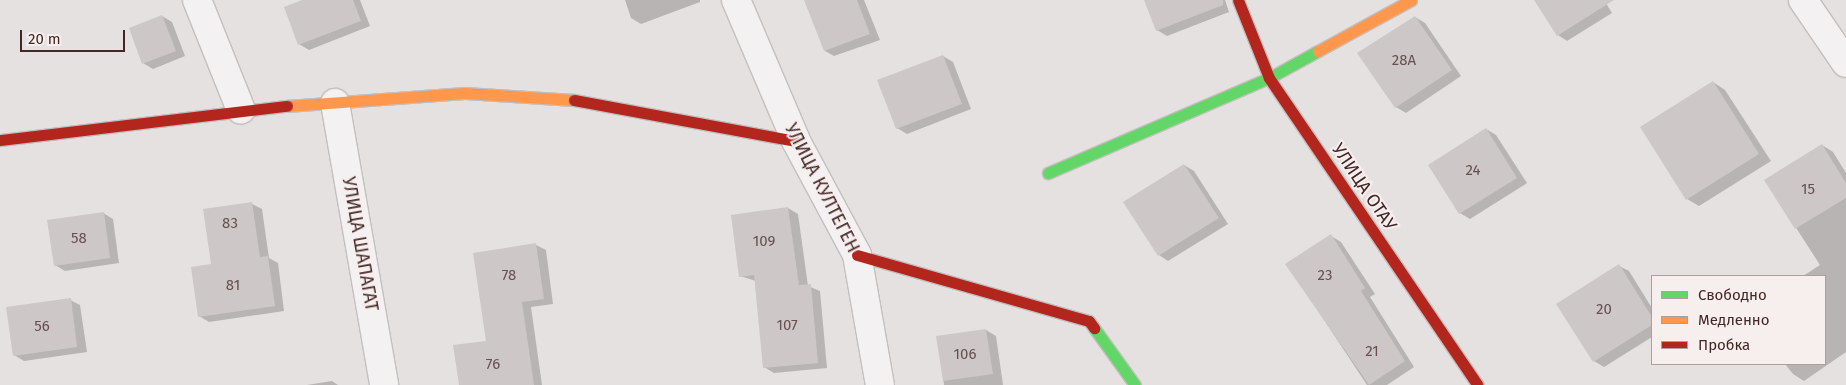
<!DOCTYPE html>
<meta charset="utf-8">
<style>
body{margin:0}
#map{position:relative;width:1846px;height:385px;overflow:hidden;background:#e6e1e1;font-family:"Fira Sans",sans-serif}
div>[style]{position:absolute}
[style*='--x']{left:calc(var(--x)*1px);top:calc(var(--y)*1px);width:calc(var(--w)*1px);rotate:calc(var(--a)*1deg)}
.shadow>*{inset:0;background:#0003}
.building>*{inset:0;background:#cdc7c7}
.roads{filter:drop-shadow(1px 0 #c4bfbf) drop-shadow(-1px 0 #c4bfbf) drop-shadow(0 1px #c4bfbf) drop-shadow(0 -1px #c4bfbf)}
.street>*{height:28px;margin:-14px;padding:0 14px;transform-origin:14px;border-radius:14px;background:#f3f1f1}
.fast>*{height:11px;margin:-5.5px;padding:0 5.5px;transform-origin:5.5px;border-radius:5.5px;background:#63d668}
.slow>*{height:11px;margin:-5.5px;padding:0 5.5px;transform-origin:5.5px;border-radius:5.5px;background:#ff974d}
.jam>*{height:11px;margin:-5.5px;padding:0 5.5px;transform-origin:5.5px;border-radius:5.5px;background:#b3261e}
span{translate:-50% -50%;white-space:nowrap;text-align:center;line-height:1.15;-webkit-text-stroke:4px #f7eeee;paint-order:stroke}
.number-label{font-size:15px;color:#665150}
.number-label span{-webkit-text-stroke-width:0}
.street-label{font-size:18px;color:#422726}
.legend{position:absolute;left:1651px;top:275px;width:175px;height:90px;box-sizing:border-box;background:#f7eeee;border:1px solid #af9e9e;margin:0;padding:6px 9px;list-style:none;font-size:15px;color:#422726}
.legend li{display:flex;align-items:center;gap:10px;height:25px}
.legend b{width:25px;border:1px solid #af9e9e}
.scale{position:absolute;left:20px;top:30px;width:105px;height:22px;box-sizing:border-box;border:2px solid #422726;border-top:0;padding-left:6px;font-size:15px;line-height:18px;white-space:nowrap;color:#422726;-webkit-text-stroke:4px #f7eeee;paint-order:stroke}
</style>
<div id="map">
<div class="shadow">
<div style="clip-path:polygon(305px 0,360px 0,370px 26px,309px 50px,299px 44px)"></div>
<div style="clip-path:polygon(625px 0,700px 0,700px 2px,641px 24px,631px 18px)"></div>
<div style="clip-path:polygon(819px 0,864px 0,880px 40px,834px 56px,825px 51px)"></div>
<div style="clip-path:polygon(1145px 0,1225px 0,1229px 12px,1167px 36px,1157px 30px)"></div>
<div style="clip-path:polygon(1535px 0,1604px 0,1612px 13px,1567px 41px,1558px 35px)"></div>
<div style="clip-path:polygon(162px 16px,172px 22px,185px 56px,153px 69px,143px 63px)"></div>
<div style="clip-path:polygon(1415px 17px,1425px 23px,1461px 76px,1406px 113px,1396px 107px,1359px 53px)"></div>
<div style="clip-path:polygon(943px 56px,953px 62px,971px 109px,907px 134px,897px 128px)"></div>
<div style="clip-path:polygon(1713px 82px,1725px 90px,1771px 161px,1699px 206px,1687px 199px)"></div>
<div style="clip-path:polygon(1486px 129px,1496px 135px,1527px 183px,1470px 219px,1460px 213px,1430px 165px)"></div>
<div style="clip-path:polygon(1822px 145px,1833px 152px,1846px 173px,1846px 352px,1804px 381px,1793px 374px,1785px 364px,1825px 364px,1825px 276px,1803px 276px,1820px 265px,1766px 181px)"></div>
<div style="clip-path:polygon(1184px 165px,1194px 171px,1228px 224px,1168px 261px,1159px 255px)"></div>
<div style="clip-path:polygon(252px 204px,262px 209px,269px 258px,278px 263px,284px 311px,209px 322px,199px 316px,212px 265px)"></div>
<div style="clip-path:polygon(788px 208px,798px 214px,808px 286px,820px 291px,827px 368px,774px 373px,764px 367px,756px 281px,740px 276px)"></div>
<div style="clip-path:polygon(103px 213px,113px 219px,119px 263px,65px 271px,55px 265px)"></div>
<div style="clip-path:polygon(1331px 236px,1341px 242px,1375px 294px,1370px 297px,1414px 367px,1387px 385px,1367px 385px,1287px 264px)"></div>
<div style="clip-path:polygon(536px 245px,546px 250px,553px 304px,531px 307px,542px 385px,460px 385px,488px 342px)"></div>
<div style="clip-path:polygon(1619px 266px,1629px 271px,1652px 308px,1652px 337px,1604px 367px,1594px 361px)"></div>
<div style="clip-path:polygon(70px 300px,80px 305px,87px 352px,24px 361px,14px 355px)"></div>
<div style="clip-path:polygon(986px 330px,996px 336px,1003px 385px,944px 385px,938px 337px)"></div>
<div style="clip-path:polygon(332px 381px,338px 385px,307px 385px)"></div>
</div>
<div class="building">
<div style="clip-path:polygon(302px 0,353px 0,361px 21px,298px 45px,284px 7px)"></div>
<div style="clip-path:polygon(804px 0,857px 0,870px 34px,824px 51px)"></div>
<div style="clip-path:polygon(1144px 0,1223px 0,1223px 5px,1156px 31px)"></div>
<div style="clip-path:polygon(1534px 0,1614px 0,1557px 36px)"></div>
<div style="clip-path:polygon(162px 15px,176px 51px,142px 64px,129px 28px)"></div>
<div style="clip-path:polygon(1415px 16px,1452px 70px,1395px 108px,1357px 53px)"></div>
<div style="clip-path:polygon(943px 55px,962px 104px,896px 129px,877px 80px)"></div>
<div style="clip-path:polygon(1713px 81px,1759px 154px,1686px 200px,1640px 127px)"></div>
<div style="clip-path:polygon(1486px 128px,1517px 178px,1459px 214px,1428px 165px)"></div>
<div style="clip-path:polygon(1822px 144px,1846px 183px,1846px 198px,1795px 229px,1764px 180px)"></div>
<div style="clip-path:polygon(1184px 164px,1219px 218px,1158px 256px,1123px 202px)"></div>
<div style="clip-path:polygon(252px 202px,260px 257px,268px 256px,275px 306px,198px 317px,191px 267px,211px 264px,203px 209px)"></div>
<div style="clip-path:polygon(788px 207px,799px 285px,811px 284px,818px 363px,763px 368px,754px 275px,739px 277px,731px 215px)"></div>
<div style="clip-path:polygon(104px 212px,110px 258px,54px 266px,47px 220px)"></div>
<div style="clip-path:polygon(1331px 234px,1365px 288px,1361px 291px,1405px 361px,1369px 385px,1285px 264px)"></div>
<div style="clip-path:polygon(536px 243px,544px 299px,522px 302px,534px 385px,459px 385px,453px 345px,486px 341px,473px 253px)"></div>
<div style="clip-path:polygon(1619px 264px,1652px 317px,1652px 325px,1593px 362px,1556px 304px)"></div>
<div style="clip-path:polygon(71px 298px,77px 347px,13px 356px,6px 307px)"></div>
<div style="clip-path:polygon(986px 329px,993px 374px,943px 381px,936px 336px)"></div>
</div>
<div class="roads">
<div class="street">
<div style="--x:197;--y:0;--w:118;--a:68.2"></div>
<div style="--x:736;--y:0;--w:153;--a:66.9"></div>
<div style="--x:796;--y:141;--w:129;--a:61.8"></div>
<div style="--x:857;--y:255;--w:132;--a:80"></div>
<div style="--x:1803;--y:0;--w:76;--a:55.7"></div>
<div style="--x:335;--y:103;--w:286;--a:80.1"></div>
</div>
<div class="fast">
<div style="--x:1048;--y:173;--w:241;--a:-23.3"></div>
<div style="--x:1269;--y:78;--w:56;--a:-28.9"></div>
<div style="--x:1094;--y:328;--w:70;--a:54.3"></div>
</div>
<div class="slow">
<div style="--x:1318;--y:51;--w:106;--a:-28.7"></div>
<div style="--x:287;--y:106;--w:178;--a:-4.2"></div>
<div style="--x:465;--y:93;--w:109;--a:3.7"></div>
</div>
<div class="jam">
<div style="--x:1238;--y:0;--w:84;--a:68.3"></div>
<div style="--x:1269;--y:78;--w:371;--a:55.8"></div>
<div style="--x:574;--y:100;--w:226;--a:10.5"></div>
<div style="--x:0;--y:140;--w:289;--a:-6.8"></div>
<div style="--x:857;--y:255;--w:241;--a:15.9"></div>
<div style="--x:1089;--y:321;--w:9;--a:54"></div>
</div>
</div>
<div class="number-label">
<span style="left:1404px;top:61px">28А</span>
<span style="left:1473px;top:171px">24</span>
<span style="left:1808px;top:190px">15</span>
<span style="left:230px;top:224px">83</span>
<span style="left:79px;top:239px">58</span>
<span style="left:764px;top:242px">109</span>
<span style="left:509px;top:276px">78</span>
<span style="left:1325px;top:276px">23</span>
<span style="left:233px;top:286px">81</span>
<span style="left:1604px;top:310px">20</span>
<span style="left:787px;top:326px">107</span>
<span style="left:42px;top:327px">56</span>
<span style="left:1372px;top:352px">21</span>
<span style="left:965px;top:355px">106</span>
<span style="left:493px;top:365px">76</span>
</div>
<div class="street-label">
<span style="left:1364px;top:187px;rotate:56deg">УЛИЦА ОТАУ</span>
<span style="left:822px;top:188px;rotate:63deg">УЛИЦА КУЛТЕГЕН</span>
<span style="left:360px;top:244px;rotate:80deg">УЛИЦА ШАПАГАТ</span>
</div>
<ul class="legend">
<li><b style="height:6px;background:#63d668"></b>Свободно</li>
<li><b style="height:6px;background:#ff974d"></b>Медленно</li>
<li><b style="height:6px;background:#b3261e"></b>Пробка</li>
</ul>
<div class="scale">20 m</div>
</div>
